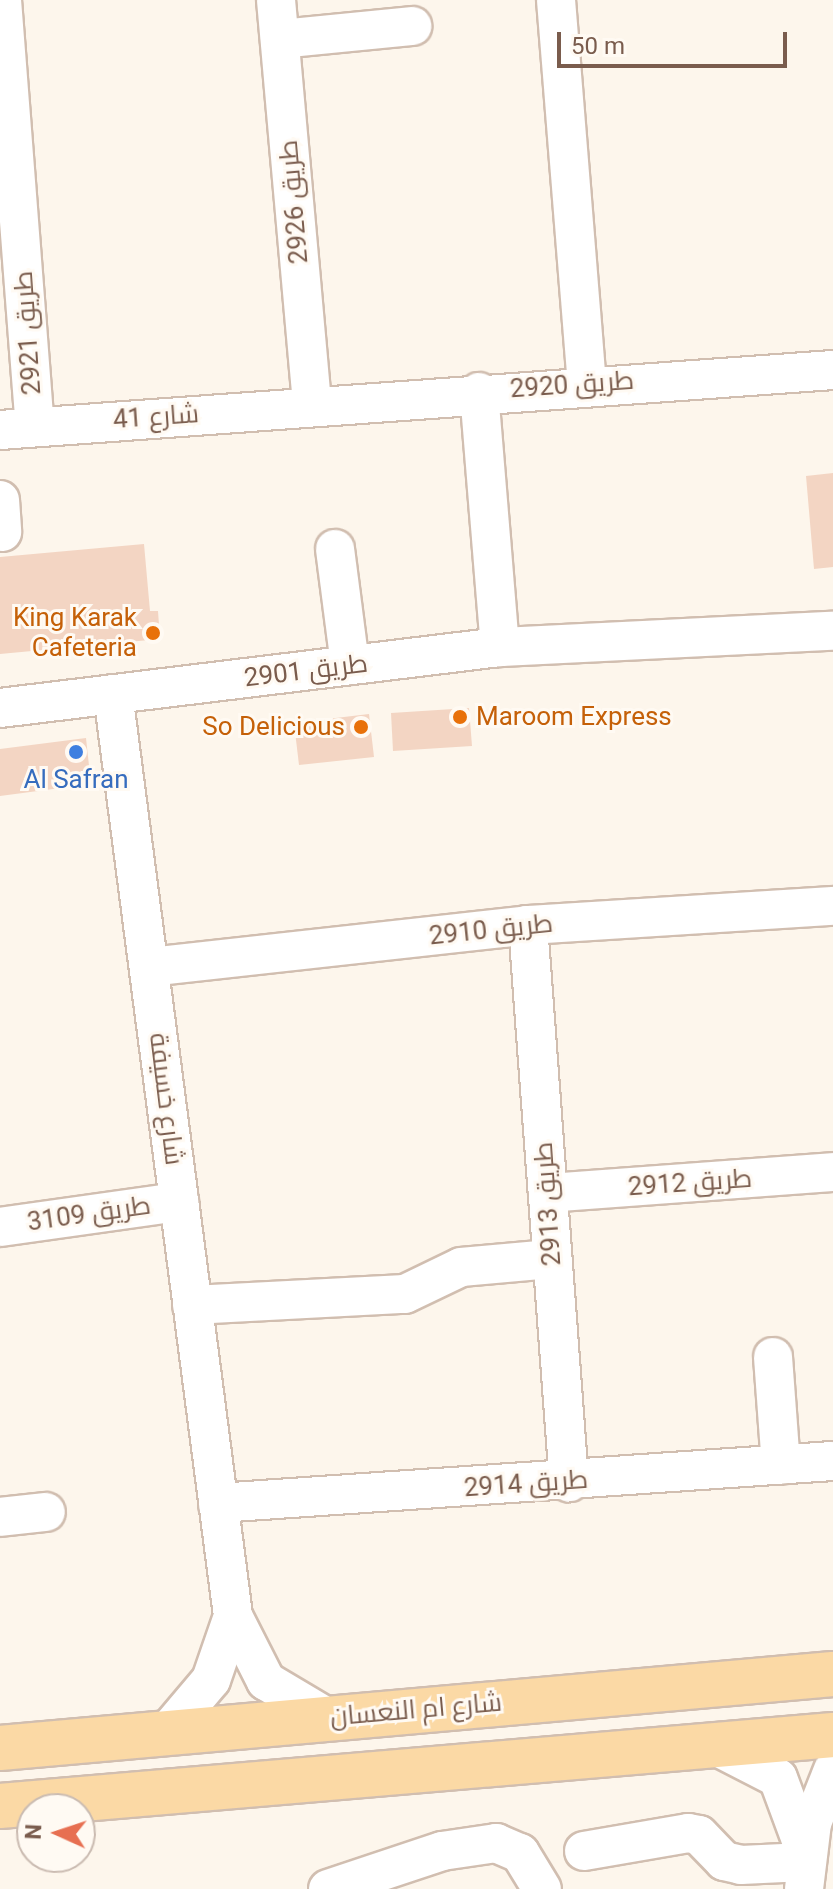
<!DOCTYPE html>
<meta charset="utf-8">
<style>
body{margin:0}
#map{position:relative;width:833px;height:1889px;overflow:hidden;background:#fdf6ec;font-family:Roboto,Cairo,sans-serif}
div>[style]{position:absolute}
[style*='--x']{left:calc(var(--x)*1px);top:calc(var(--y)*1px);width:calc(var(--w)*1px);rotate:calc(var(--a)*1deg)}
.building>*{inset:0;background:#f3d5c3}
.roads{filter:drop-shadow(2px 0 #d1beb0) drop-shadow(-2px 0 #d1beb0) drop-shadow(0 2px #d1beb0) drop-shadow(0 -2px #d1beb0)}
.minor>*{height:38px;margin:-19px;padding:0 19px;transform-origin:19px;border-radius:19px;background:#fff}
.major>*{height:44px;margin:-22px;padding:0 22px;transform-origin:22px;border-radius:22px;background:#fbd9a5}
.dots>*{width:22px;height:22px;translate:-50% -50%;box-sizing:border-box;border:4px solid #fffaf3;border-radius:50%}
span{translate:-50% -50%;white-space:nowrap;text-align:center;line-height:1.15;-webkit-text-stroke:6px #fffaf3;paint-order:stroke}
.street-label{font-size:26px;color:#7a5c4d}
.food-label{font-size:26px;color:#c56008}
.right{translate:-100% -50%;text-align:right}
.left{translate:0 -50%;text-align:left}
.shop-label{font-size:26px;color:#366cbe}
.north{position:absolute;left:16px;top:1793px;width:80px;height:80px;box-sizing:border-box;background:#fffaf3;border:2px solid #cabbb1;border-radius:50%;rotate:273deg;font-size:22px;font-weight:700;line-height:32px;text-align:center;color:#7a5c4d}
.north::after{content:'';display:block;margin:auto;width:28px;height:36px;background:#e76f51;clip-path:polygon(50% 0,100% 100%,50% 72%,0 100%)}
.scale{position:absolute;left:557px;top:32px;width:230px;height:36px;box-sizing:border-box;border:4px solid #7a5c4d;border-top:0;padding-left:10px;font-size:24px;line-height:28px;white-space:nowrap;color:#7a5c4d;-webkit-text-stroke:6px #fffaf3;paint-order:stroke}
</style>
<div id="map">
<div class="building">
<div style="clip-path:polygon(833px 473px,833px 567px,814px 569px,806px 476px)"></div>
<div style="clip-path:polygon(144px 544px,150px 611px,158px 611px,160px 639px,0 654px,0 557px)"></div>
<div style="clip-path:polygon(469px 708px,472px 746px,393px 751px,391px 713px)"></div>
<div style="clip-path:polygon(369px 714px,374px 757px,299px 765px,294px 723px)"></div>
<div style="clip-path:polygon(86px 738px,91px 784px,0 796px,0 749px)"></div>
</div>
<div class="roads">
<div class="minor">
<div style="--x:2;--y:0;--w:428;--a:85.6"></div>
<div style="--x:276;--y:0;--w:407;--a:84.9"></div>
<div style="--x:556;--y:0;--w:384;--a:85.4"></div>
<div style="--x:280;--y:39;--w:133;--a:-5.6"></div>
<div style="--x:479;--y:392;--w:256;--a:85.3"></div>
<div style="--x:0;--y:430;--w:835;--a:-4.12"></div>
<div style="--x:0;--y:500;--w:32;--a:86"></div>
<div style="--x:335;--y:549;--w:117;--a:82.6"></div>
<div style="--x:113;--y:694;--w:930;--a:82.58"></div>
<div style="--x:233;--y:1616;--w:73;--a:63.1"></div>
<div style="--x:266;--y:1681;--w:72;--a:30.8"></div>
<div style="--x:0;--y:708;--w:504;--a:-6.96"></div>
<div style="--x:500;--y:647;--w:333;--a:-2.8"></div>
<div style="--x:528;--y:925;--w:559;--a:85.79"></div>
<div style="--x:149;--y:967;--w:381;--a:-6.3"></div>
<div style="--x:528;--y:925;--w:306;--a:-3.6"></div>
<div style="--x:548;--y:1193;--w:286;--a:-4.2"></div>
<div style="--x:0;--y:1227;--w:181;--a:-8"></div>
<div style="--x:192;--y:1305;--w:213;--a:-3"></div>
<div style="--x:405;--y:1294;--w:62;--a:-25.7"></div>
<div style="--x:461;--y:1267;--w:90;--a:-5.1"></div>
<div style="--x:773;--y:1357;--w:108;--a:85.8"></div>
<div style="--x:218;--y:1503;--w:616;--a:-3.91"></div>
<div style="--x:0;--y:1517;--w:46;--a:-6.2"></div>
<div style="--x:167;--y:1732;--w:68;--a:-49.8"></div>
<div style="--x:211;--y:1680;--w:68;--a:-71"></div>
<div style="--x:712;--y:1744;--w:74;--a:27.3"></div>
<div style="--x:778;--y:1778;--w:78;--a:69.7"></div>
<div style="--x:584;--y:1851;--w:106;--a:-9.8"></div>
<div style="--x:688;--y:1833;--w:11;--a:10"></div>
<div style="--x:699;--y:1835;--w:36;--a:46"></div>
<div style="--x:724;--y:1861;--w:17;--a:13"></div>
<div style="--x:741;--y:1865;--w:64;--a:-2.7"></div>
<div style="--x:328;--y:1889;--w:120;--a:-18.4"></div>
<div style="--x:442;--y:1851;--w:55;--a:-8.4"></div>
<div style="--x:496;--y:1843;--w:26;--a:23"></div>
<div style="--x:520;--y:1853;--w:42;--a:58.6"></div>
<div style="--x:804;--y:1889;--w:66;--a:-83.1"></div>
<div style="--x:812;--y:1823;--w:57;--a:-68.4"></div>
</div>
<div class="major">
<div style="--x:0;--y:1748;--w:836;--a:-5.08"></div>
<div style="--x:0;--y:1806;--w:836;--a:-4.87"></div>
</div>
</div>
<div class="dots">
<div style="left:153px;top:633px;background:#e8710a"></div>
<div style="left:460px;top:717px;background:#e8710a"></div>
<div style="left:361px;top:727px;background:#e8710a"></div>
<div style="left:76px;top:752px;background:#3f7fe0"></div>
</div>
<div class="street-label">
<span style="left:294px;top:202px;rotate:-95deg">طريق 2926</span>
<span style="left:28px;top:333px;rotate:-94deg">طريق 2921</span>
<span style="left:572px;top:385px;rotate:-4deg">طريق 2920</span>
<span style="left:156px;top:417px;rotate:-4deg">شارع 41</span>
<span style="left:306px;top:671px;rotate:-7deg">طريق 2901</span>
<span style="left:491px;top:930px;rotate:-6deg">طريق 2910</span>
<span style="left:166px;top:1099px;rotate:83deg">شارع خسيفة</span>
<span style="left:690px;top:1183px;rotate:-4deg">طريق 2912</span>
<span style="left:548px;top:1204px;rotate:-94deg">طريق 2913</span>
<span style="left:89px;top:1214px;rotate:-8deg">طريق 3109</span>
<span style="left:526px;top:1484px;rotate:-4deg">طريق 2914</span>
<span style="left:416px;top:1710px;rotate:-5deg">شارع ام النعسان</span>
</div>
<div class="food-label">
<span class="right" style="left:137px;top:633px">King Karak<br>Cafeteria</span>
<span class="left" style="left:476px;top:717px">Maroom Express</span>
<span class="right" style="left:345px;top:727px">So Delicious</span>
</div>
<div class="shop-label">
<span style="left:76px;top:780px">Al Safran</span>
</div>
<div class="north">N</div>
<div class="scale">50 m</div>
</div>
